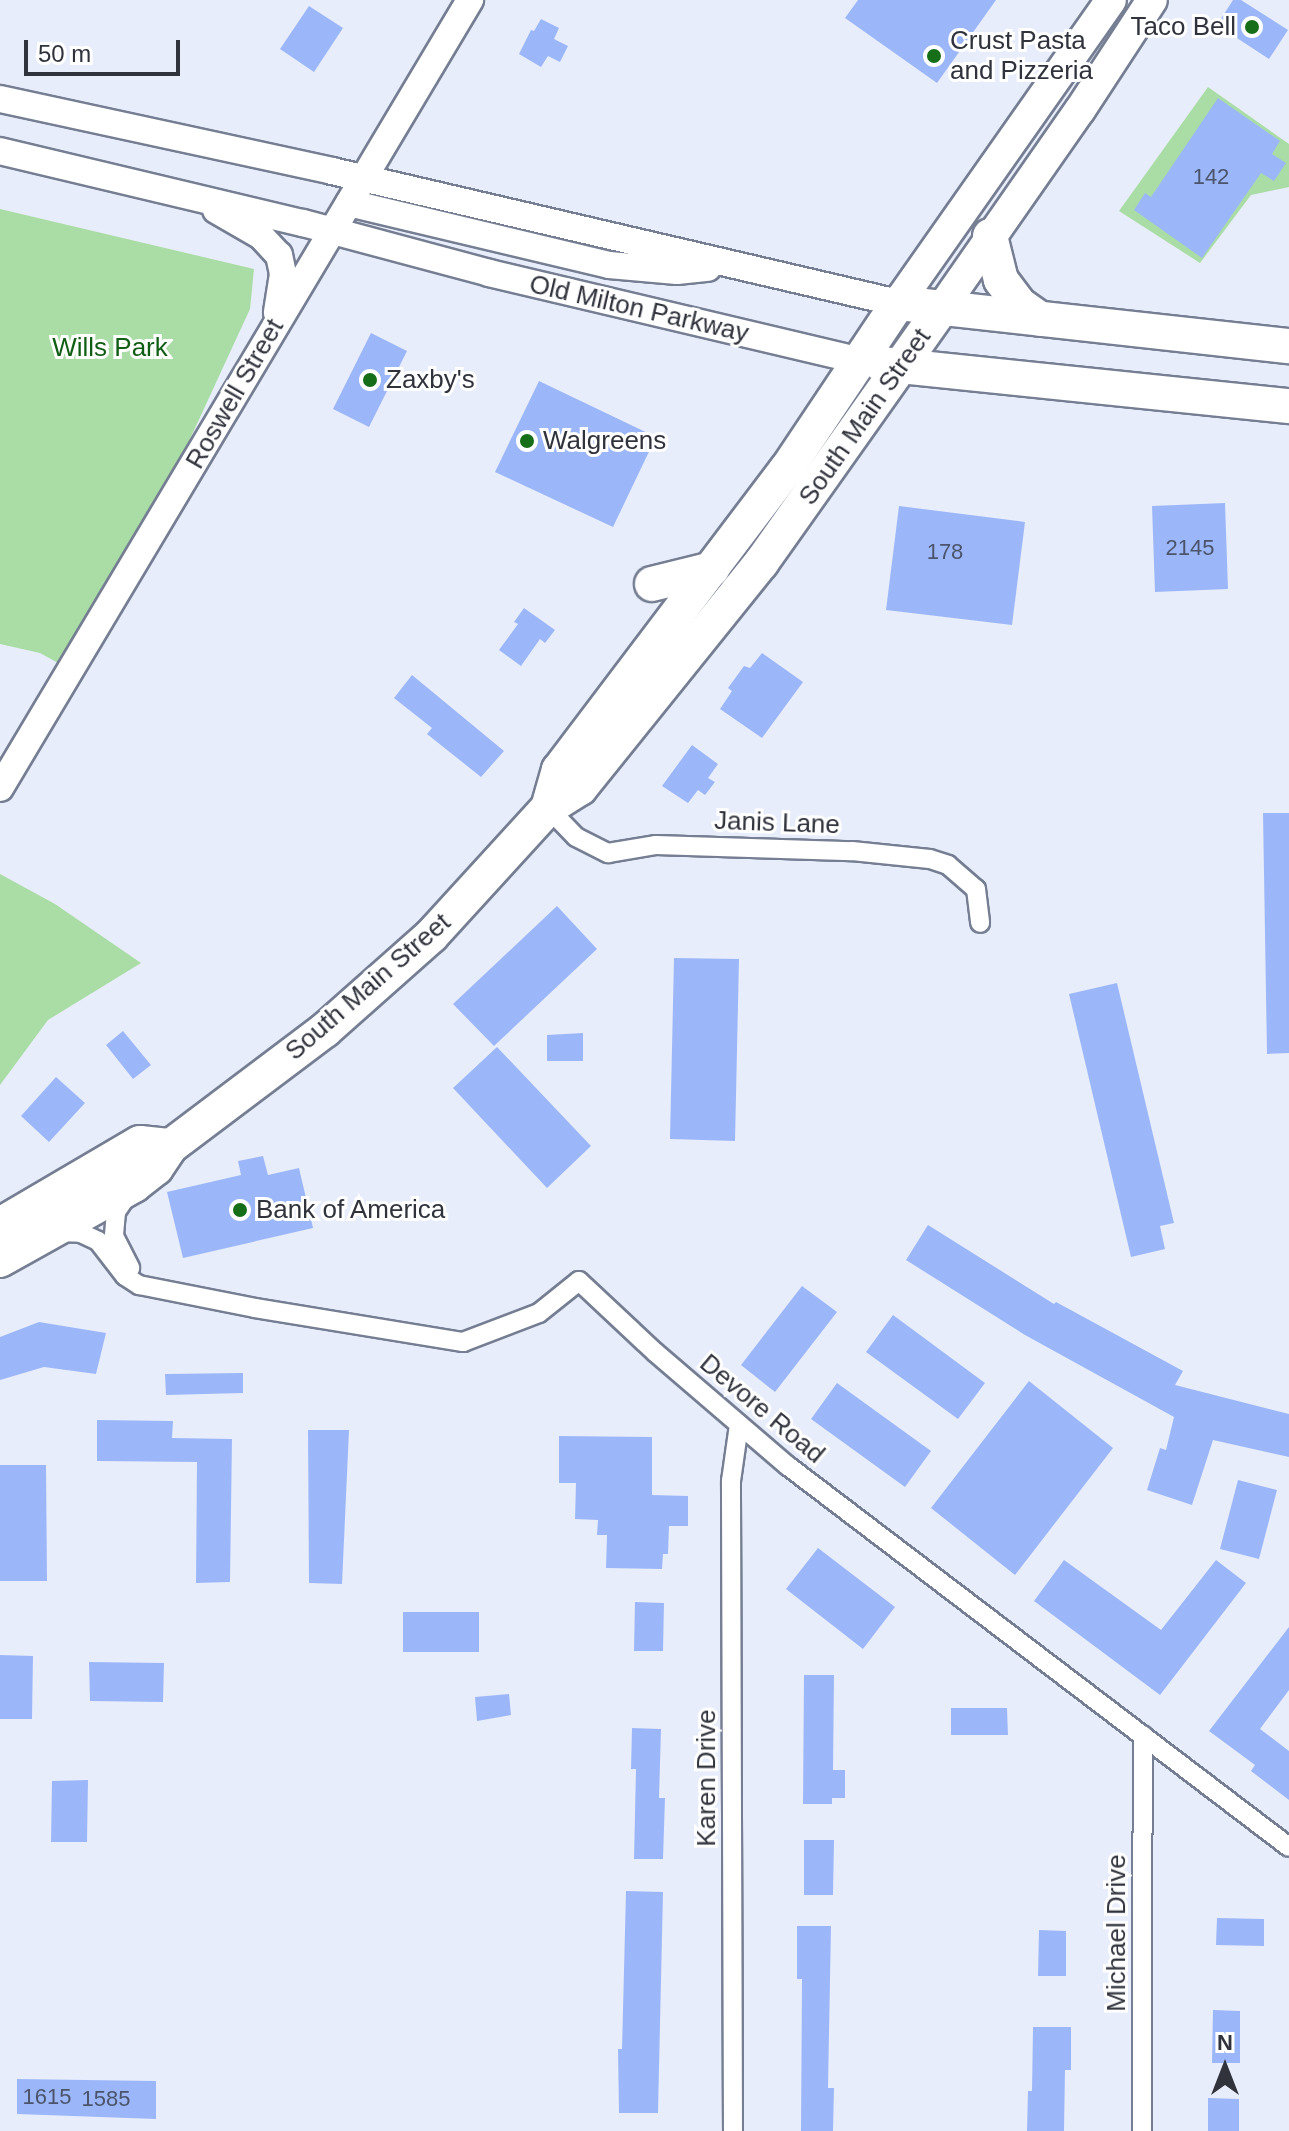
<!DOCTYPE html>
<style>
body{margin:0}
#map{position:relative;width:1289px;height:2131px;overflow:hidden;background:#e8edfb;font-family:Helvetica,sans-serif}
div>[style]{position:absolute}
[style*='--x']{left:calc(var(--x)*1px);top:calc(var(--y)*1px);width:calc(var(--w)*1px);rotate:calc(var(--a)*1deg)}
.green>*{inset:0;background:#a9dda5}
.building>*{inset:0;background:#9cb7f9}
.roads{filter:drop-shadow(2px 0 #757e92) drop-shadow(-2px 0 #757e92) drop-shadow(0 2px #757e92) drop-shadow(0 -2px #757e92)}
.street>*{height:18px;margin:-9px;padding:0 9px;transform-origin:9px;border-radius:9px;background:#fff}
.secondary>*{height:26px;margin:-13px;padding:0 13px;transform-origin:13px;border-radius:13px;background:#fff}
.primary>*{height:30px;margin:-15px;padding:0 15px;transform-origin:15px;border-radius:15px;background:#fff}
.highway>*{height:34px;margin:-17px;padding:0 17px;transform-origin:17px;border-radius:17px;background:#fff}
.dots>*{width:22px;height:22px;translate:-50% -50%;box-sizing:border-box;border:4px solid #fff;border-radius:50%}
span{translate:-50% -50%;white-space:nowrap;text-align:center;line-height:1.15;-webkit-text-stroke:6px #fff;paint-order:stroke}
.number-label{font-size:22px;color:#4b546b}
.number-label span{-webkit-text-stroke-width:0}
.poi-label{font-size:26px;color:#30333c}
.right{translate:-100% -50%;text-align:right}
.left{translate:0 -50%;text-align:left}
.street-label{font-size:26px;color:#30333c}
.park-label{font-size:26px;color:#105e13}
.north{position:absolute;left:1185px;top:2027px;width:80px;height:80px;-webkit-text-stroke:6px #fff;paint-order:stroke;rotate:0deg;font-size:22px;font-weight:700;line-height:32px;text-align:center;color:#30333c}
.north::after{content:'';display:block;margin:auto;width:28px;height:36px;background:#30333c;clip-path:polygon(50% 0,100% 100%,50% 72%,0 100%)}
.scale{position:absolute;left:24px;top:40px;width:156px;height:36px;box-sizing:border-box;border:4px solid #30333c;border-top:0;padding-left:10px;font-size:24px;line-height:28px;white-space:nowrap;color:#30333c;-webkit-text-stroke:6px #fff;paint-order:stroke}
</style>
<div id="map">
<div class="green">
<div style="clip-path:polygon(1208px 87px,1289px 144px,1289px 187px,1251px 195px,1200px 263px,1119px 211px)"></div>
<div style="clip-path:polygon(0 209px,254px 269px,250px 309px,166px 491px,60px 664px,40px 653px,0 644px)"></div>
<div style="clip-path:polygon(0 874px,55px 904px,141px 963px,48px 1020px,0 1085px)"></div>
</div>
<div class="building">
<div style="clip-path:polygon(858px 0,996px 0,937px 83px,845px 18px)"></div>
<div style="clip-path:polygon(1233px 0,1241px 0,1288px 30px,1269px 59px,1217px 25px)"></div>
<div style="clip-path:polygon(309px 6px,343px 28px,314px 72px,280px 49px)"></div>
<div style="clip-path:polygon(541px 19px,559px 28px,554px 39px,568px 46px,560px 62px,548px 56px,541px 67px,519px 54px,531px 30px,534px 31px)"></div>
<div style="clip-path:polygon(1218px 98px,1280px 141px,1272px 154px,1286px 163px,1274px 181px,1261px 173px,1202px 258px,1134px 210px,1145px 193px,1151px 197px)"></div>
<div style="clip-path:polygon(371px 333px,407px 351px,369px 427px,333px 409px)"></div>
<div style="clip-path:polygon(539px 381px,656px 437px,613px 527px,495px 472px)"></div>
<div style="clip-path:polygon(1225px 503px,1228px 589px,1155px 592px,1152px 506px)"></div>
<div style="clip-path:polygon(899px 506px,1025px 522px,1012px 625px,886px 610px)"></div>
<div style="clip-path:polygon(524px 608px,555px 630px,545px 643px,540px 639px,521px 666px,499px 650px,518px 624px,514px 622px)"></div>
<div style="clip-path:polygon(762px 653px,803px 682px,762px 738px,720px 709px,732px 691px,728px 688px,744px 666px,750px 668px)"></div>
<div style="clip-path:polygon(412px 675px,504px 751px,481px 777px,427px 734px,432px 728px,394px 698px)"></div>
<div style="clip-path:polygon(692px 745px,718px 764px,708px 778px,715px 782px,705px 795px,698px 790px,688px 803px,662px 786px)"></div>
<div style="clip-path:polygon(1263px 813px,1289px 813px,1289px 1053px,1267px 1054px)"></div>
<div style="clip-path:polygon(557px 906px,597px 949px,494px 1046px,453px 1004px)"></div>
<div style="clip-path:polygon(674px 958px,739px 959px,735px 1141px,670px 1139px)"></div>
<div style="clip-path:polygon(1117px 983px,1174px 1223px,1160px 1226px,1165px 1249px,1131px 1257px,1069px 994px)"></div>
<div style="clip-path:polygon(123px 1031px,151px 1065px,133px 1079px,106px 1045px)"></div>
<div style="clip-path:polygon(583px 1033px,583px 1061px,547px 1061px,547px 1035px)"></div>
<div style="clip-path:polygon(497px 1047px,591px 1146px,547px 1188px,453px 1088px)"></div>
<div style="clip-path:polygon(56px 1077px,85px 1103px,49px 1142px,21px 1116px)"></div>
<div style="clip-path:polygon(263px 1156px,268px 1175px,299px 1168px,313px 1228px,183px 1258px,167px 1192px,241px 1175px,238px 1161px)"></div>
<div style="clip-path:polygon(928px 1225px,1054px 1304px,1056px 1302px,1183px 1371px,1175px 1385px,1289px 1414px,1289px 1457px,1213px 1440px,1192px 1505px,1147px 1490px,1160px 1448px,1166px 1450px,1174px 1417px,1025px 1335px,906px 1260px)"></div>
<div style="clip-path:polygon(802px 1286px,837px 1312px,775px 1392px,741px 1365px)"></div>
<div style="clip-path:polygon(893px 1315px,985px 1383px,958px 1419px,866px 1352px)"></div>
<div style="clip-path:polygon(39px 1322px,106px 1333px,96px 1374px,44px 1367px,0 1380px,0 1337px)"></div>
<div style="clip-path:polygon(243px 1373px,243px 1393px,166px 1395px,165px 1374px)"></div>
<div style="clip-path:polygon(1029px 1381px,1113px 1448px,1015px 1575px,931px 1508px)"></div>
<div style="clip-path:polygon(837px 1383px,931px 1451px,905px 1487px,811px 1419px)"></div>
<div style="clip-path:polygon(97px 1420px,173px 1421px,172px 1438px,232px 1439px,230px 1582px,196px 1583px,197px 1462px,97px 1461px)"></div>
<div style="clip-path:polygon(308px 1430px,349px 1430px,342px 1584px,309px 1583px)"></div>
<div style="clip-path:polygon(559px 1436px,652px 1437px,652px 1495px,688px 1496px,688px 1526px,669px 1526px,668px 1554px,663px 1554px,662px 1569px,606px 1568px,607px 1535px,597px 1535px,598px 1520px,575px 1519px,576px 1483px,559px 1483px)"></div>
<div style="clip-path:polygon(0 1465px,46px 1465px,47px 1581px,0 1581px)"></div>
<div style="clip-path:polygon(1238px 1480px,1277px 1490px,1259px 1559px,1220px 1549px)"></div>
<div style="clip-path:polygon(818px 1548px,895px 1607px,863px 1649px,786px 1589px)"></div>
<div style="clip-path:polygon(1064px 1560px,1161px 1630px,1216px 1560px,1246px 1583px,1160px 1695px,1034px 1601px)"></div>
<div style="clip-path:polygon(635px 1602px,664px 1603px,663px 1651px,634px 1651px)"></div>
<div style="clip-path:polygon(403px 1612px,479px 1612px,479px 1652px,403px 1652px)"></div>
<div style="clip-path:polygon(1289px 1627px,1289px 1690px,1260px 1729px,1289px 1751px,1289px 1800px,1251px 1771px,1255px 1765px,1209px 1731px)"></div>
<div style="clip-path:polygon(0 1655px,33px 1656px,32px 1719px,0 1719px)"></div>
<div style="clip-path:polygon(89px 1662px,164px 1663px,163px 1702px,90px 1701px)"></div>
<div style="clip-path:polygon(804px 1675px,834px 1675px,833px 1770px,845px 1770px,845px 1798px,832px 1798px,832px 1804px,803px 1804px)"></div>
<div style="clip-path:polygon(509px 1694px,511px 1715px,477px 1721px,475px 1697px)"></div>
<div style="clip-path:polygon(951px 1708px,1007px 1708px,1008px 1735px,951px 1735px)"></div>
<div style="clip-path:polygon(632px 1728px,661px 1729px,659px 1798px,665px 1798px,663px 1859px,634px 1859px,636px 1769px,631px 1769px)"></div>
<div style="clip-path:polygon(88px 1780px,87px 1842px,51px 1842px,52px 1781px)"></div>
<div style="clip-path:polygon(804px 1840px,834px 1840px,833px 1895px,804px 1895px)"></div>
<div style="clip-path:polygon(626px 1891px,663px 1892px,658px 2113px,619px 2113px,618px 2049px,622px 2049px)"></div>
<div style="clip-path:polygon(1217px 1918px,1264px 1919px,1264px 1946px,1216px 1945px)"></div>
<div style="clip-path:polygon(797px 1926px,831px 1926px,828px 2088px,834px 2088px,833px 2131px,801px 2131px,802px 1979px,797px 1979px)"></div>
<div style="clip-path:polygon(1039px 1930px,1066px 1931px,1066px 1976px,1038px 1976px)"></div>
<div style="clip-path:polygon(1213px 2010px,1240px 2011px,1240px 2063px,1212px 2063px)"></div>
<div style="clip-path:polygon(1033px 2027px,1071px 2027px,1071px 2070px,1065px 2070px,1064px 2131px,1027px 2131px,1028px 2091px,1032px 2091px)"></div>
<div style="clip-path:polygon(17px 2079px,156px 2081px,156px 2119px,17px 2114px)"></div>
<div style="clip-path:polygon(1208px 2098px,1239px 2099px,1239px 2131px,1208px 2131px)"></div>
</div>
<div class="roads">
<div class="street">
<div style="--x:548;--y:808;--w:40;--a:46"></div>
<div style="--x:576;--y:837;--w:36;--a:27"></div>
<div style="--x:608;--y:853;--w:49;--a:-9.5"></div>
<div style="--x:656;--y:845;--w:196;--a:1.8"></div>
<div style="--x:852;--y:851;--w:78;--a:5.9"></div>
<div style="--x:930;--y:859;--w:19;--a:18"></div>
<div style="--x:948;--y:865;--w:37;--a:41"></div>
<div style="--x:976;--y:889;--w:34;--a:83"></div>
<div style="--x:126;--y:1197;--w:18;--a:124"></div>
<div style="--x:116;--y:1212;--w:24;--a:95"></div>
<div style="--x:114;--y:1236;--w:36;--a:63"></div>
<div style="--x:58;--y:1232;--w:23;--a:2"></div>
<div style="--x:81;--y:1233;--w:19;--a:25"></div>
<div style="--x:98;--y:1241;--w:44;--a:52.4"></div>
<div style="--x:125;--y:1276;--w:17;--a:33"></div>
<div style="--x:139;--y:1285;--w:118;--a:11.2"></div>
<div style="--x:255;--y:1308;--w:211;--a:9.3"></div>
<div style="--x:463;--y:1342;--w:81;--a:-20.9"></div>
<div style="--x:539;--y:1313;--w:51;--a:-38.7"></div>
<div style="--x:579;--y:1281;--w:105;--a:43.1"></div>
<div style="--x:656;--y:1353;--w:174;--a:40.6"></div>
<div style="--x:788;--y:1466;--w:629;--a:37.25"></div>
<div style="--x:733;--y:2131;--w:650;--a:-90.18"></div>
<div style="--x:731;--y:1481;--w:57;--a:-81.9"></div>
<div style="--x:1142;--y:2131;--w:396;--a:-89.9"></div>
</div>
<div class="secondary">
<div style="--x:0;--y:99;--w:340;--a:12.2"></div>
<div style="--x:332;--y:171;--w:581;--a:13.13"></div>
<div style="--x:0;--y:151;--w:311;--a:13.4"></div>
<div style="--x:303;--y:223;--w:193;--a:15"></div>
<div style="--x:489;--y:273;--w:382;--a:13.3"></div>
<div style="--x:349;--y:203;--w:267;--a:13.4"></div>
<div style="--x:609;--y:265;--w:68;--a:5"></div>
<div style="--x:677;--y:271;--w:31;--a:-6"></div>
<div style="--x:216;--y:210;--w:52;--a:30"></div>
<div style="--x:261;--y:236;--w:26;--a:47"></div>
<div style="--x:279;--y:255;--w:19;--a:78"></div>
<div style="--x:283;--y:274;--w:39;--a:99"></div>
<div style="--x:0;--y:788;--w:918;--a:-59.19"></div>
</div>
<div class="primary">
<div style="--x:898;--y:303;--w:370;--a:-54.9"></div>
<div style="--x:941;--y:309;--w:243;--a:-55.1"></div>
<div style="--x:1080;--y:110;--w:131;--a:-56.8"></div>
</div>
<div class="highway">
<div style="--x:990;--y:236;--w:45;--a:76"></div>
<div style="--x:1001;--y:280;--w:31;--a:53"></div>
<div style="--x:1020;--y:305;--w:24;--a:35"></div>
<div style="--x:881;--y:364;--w:410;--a:5.9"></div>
<div style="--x:652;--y:584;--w:62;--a:-14"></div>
<div style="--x:548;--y:808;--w:40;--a:-74"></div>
<div style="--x:559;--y:770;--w:378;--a:-52.9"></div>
<div style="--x:787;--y:469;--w:200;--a:-56.2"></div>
<div style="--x:898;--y:303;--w:393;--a:6.3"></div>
<div style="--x:0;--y:1225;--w:162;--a:-30.4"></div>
<div style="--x:140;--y:1143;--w:31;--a:6"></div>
<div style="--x:0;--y:1260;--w:154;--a:-29.2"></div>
<div style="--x:134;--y:1185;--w:28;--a:-38"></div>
<div style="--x:156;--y:1168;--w:27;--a:-56"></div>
<div style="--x:171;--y:1146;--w:193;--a:-37"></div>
<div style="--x:325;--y:1030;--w:142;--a:-41.6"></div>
<div style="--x:431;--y:936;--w:173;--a:-47.6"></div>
<div style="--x:548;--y:808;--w:38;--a:-32"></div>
<div style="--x:580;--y:788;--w:289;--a:-51.2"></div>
<div style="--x:761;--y:563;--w:311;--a:-54.7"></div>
</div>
</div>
<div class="dots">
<div style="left:1252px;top:27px;background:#166e19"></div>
<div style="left:934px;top:56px;background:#166e19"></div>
<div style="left:370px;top:380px;background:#166e19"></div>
<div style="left:527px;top:441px;background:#166e19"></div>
<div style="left:240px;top:1210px;background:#166e19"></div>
</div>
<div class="number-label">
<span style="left:1211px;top:177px">142</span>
<span style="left:1190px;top:548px">2145</span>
<span style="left:945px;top:552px">178</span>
<span style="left:47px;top:2097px">1615</span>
<span style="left:106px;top:2099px">1585</span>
</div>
<div class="poi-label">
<span class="right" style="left:1236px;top:27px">Taco Bell</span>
<span class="left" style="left:950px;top:56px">Crust Pasta<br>and Pizzeria</span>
<span class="left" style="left:386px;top:380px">Zaxby's</span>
<span class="left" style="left:543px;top:441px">Walgreens</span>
<span class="left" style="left:256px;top:1210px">Bank of America</span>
</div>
<div class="street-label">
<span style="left:639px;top:309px;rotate:13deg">Old Milton Parkway</span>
<span style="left:235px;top:394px;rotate:-60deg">Roswell Street</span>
<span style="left:865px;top:417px;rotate:-55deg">South Main Street</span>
<span style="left:777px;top:823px;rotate:2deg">Janis Lane</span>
<span style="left:368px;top:987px;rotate:-41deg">South Main Street</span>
<span style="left:762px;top:1409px;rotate:40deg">Devore Road</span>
<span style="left:707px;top:1778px;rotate:-90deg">Karen Drive</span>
<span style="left:1117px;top:1933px;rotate:-90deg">Michael Drive</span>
</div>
<div class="park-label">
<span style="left:110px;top:348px">Wills Park</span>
</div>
<div class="north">N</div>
<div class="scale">50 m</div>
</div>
